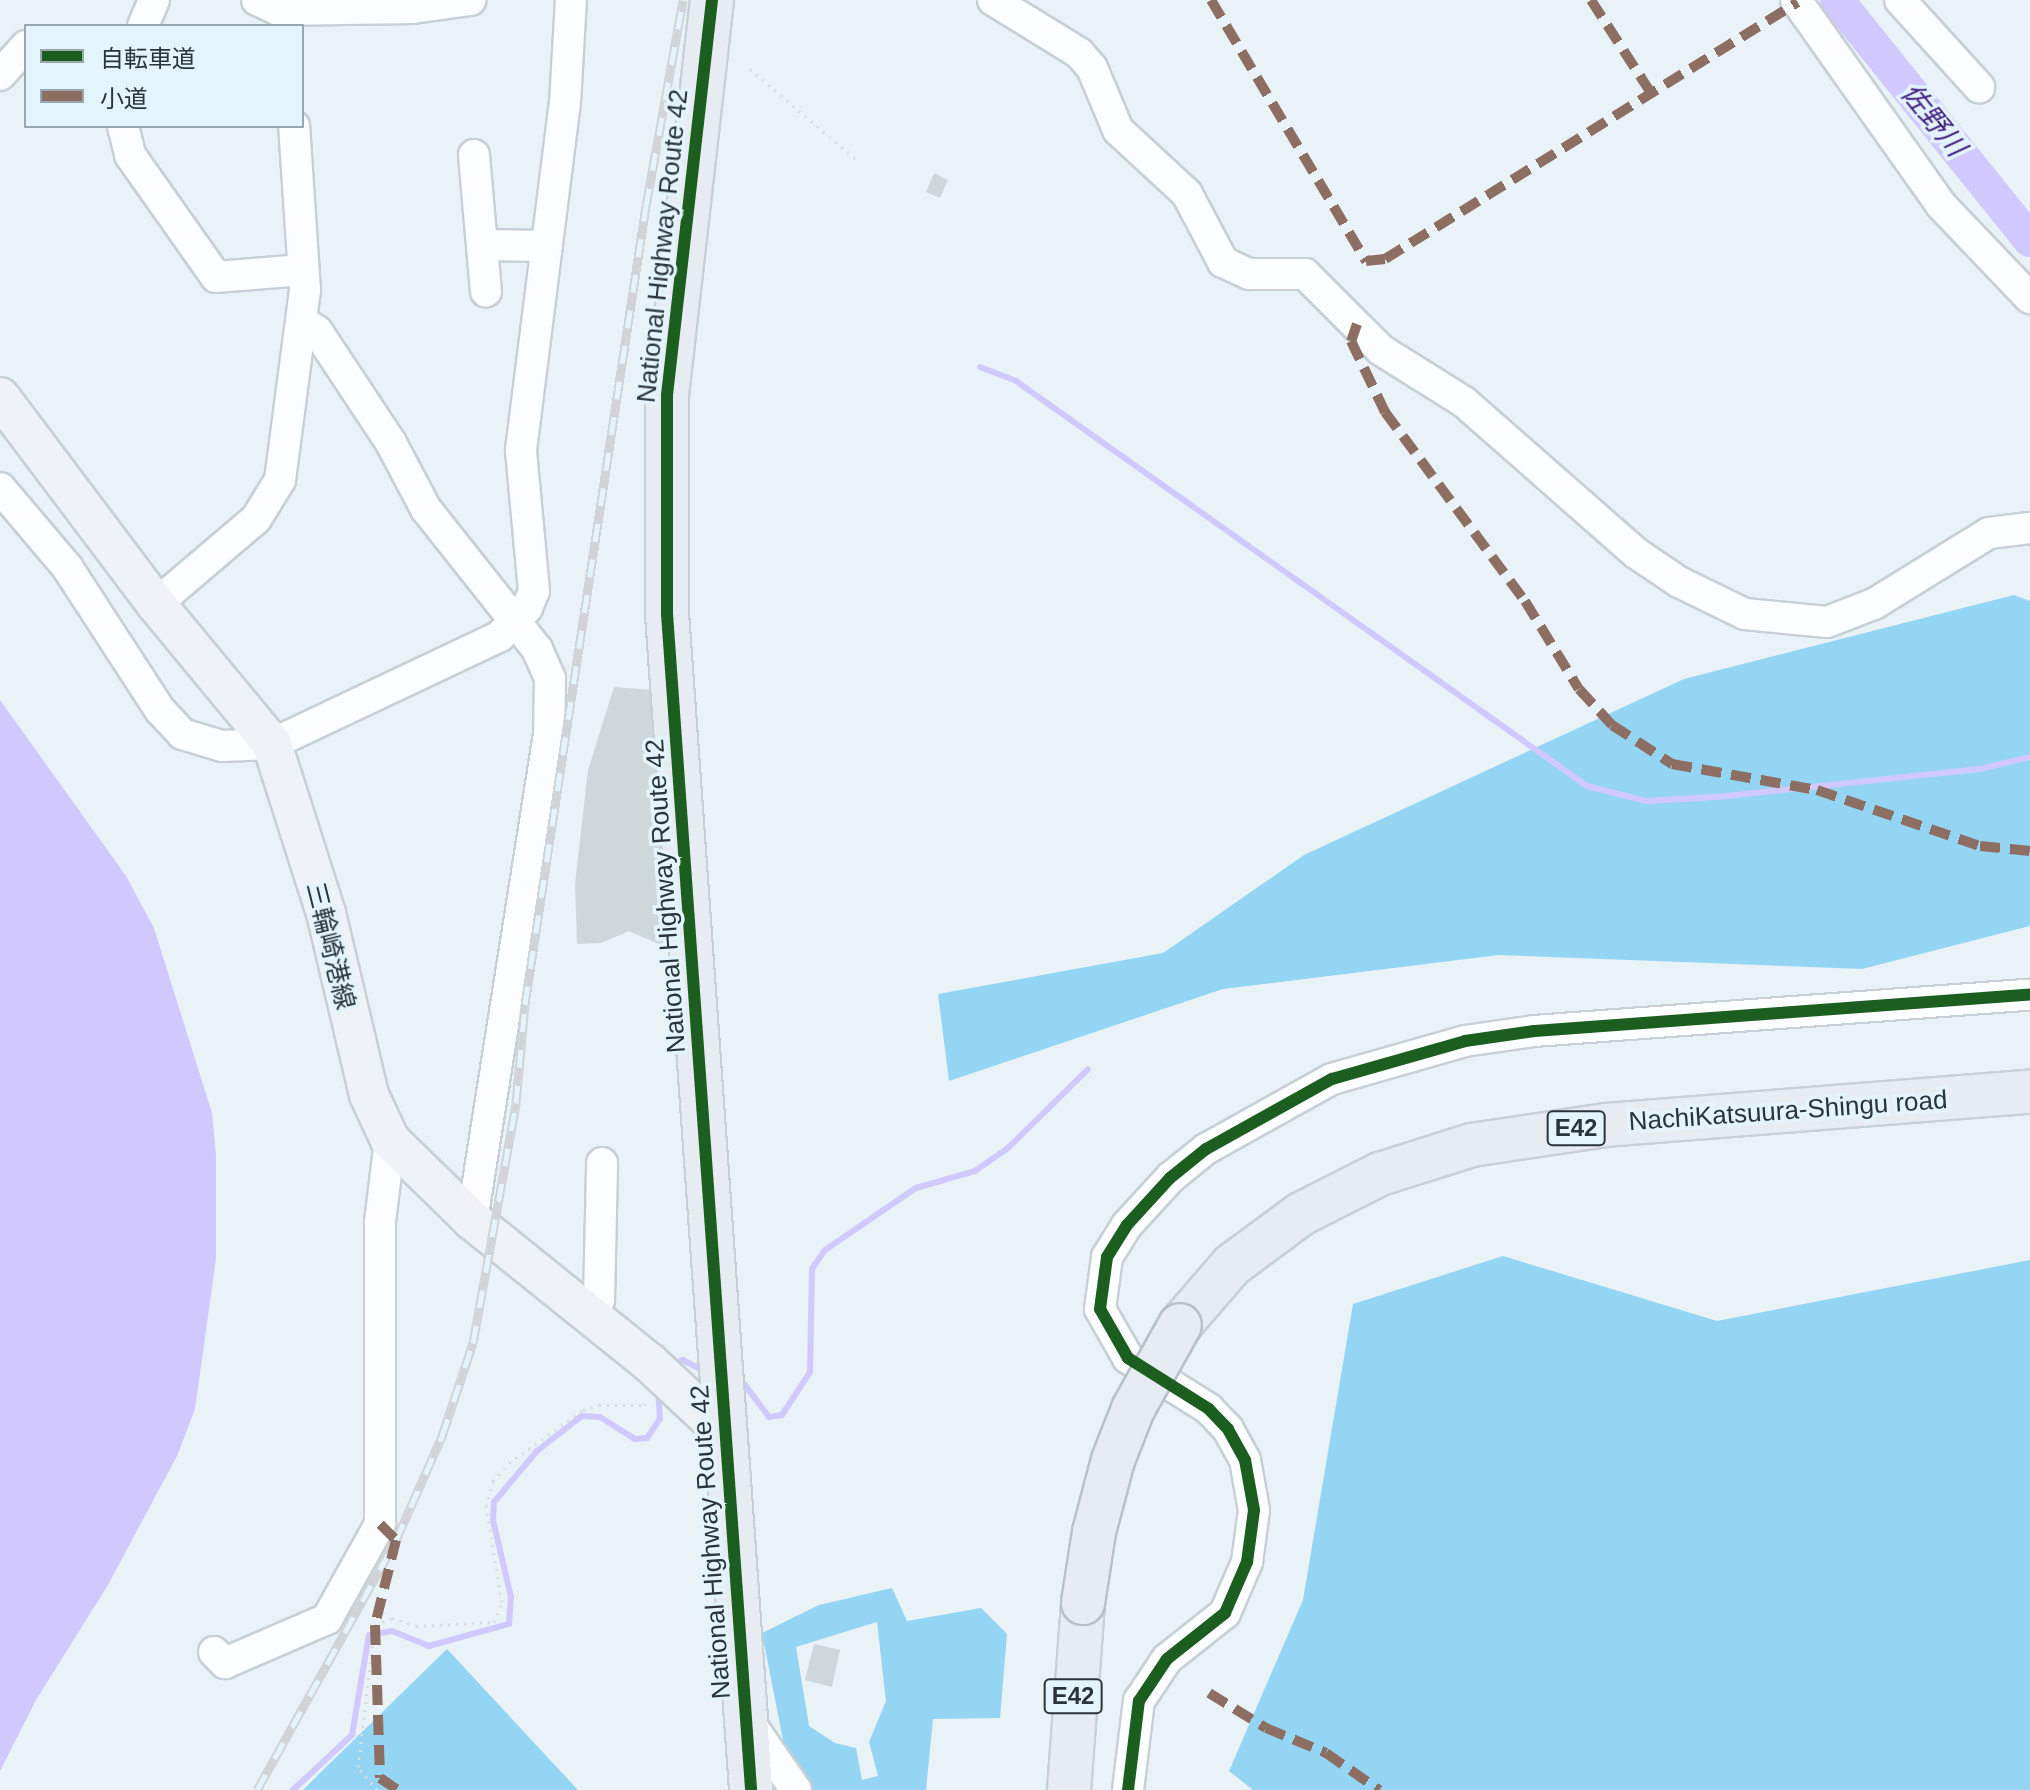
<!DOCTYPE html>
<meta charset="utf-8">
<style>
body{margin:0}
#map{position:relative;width:2030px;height:1790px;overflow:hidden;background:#e9f2f7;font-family:Arial,"Noto Sans JP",sans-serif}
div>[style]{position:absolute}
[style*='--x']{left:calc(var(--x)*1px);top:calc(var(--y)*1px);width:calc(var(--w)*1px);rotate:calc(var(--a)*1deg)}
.forest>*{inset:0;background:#94d5f4}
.water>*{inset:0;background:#d1c9fd}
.stream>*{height:6px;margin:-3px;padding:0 3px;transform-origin:3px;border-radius:3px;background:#d1c9fd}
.river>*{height:34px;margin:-17px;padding:0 17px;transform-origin:17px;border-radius:17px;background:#d1c9fd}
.building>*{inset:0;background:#ced8db}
.path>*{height:3px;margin-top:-1.5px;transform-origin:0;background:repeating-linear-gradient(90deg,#daddde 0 2px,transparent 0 8px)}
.roads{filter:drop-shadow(2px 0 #c7d0d5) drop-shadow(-2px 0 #c7d0d5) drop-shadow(0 2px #c7d0d5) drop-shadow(0 -2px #c7d0d5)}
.minor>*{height:30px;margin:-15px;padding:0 15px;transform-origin:15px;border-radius:15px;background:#fcfdfe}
.major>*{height:38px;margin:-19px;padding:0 19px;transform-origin:19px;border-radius:19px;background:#eff3f7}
.highway>*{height:42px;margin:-21px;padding:0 21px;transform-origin:21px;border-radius:21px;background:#e7ecf3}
.rail>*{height:9px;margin-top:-4.5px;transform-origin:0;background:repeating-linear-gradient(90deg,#e3f4fd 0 18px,#d1d4d6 0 36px);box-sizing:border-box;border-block:2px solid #d1d4d6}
.bridges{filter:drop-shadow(2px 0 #b8c0c9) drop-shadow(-2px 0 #b8c0c9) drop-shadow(0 2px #b8c0c9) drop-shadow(0 -2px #b8c0c9)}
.highway-bridge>*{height:42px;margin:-21px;padding:0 21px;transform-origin:21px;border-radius:21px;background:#e7ecf3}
.quiet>*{height:10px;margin-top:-5px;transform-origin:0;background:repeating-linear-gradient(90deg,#8d6e63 0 20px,transparent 0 30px)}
.cycleway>*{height:12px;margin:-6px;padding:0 6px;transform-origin:6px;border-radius:6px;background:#1b5e20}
span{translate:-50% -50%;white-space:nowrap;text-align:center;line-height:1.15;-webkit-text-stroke:7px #e3f4fd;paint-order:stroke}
.shield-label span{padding:2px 6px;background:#e3f4fd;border:2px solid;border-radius:6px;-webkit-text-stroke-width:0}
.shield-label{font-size:24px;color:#2a343a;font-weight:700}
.street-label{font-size:26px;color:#2a343a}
.water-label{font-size:28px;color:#432082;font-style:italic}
.legend{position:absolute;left:24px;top:24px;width:280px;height:104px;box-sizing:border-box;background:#e3f4fd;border:2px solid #99a7af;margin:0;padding:10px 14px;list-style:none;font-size:24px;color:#2a343a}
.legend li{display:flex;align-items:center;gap:16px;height:40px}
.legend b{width:40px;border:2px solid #99a7af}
</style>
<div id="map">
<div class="forest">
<div style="clip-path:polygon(2014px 595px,2030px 601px,2030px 926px,1862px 969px,1499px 955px,1223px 989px,949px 1081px,938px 994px,1163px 953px,1304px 855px,1684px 679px)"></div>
<div style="clip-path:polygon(1503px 1256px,1717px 1321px,2030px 1260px,2030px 1790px,1253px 1790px,1229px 1771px,1303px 1600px,1353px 1304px)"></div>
<div style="clip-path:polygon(evenodd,892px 1588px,907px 1621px,981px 1608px,1007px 1634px,1000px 1718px,933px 1719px,926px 1790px,812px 1790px,784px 1745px,762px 1633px,819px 1605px,892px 1588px,877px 1622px,886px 1701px,869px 1742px,878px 1776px,862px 1780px,856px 1748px,835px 1743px,809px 1726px,796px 1647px,877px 1622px)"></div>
<div style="clip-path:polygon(447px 1649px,578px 1790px,303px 1790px,321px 1772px)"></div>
</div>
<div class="water">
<div style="clip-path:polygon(0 700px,126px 876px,154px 928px,212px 1113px,216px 1155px,216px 1259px,195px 1409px,177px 1456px,108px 1585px,36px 1700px,0 1771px)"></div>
</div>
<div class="stream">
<div style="--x:980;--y:367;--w:39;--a:21"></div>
<div style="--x:1016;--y:381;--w:700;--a:35.35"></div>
<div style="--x:1587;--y:786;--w:61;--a:14.3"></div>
<div style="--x:1646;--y:801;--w:71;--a:-3.2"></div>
<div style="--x:1717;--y:797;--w:264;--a:-6.1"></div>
<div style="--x:1980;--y:769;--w:51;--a:-13.5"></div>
<div style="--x:671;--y:1365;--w:13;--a:-23"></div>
<div style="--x:683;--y:1360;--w:26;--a:28"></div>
<div style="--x:739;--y:1377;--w:50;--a:53.1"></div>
<div style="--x:769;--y:1417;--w:13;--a:-9"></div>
<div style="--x:782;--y:1415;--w:51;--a:-56.9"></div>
<div style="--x:810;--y:1372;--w:103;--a:-88.9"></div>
<div style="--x:812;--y:1269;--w:23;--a:-56"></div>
<div style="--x:825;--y:1250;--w:110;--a:-34.3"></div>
<div style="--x:916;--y:1188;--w:61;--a:-16.1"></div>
<div style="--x:975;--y:1171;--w:40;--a:-34.9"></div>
<div style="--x:1008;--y:1148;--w:112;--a:-44.6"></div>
<div style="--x:293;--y:1790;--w:81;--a:-43"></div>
<div style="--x:352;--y:1735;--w:101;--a:-80.4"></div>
<div style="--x:369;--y:1635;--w:23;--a:-10"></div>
<div style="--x:392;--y:1631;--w:40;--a:22"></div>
<div style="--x:429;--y:1646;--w:83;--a:-15.4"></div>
<div style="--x:509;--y:1624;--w:27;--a:-86"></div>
<div style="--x:511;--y:1597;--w:79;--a:-103.2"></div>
<div style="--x:493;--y:1520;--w:18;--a:-87"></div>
<div style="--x:494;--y:1502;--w:67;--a:-49.9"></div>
<div style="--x:537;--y:1451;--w:57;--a:-37.9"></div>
<div style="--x:582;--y:1416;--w:18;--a:3"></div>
<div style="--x:600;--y:1417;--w:41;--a:32.2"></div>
<div style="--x:635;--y:1439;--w:12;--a:-5"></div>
<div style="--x:647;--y:1438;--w:23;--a:-56"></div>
<div style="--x:660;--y:1419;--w:30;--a:-94"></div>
</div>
<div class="river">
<div style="--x:1837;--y:0;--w:308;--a:51.2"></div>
</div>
<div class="building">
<div style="clip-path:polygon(934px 173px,948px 180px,940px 198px,926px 192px)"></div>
<div style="clip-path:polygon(614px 687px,665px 691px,683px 955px,629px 931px,601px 943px,577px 944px,575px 884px,588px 770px)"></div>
<div style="clip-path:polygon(814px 1644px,840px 1650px,832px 1687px,805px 1680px)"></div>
</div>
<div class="path">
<div style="--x:750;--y:69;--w:140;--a:40.4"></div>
<div style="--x:377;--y:1790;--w:30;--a:-130"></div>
<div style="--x:358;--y:1767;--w:143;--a:-83.2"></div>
<div style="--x:375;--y:1625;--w:18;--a:-22"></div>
<div style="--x:392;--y:1618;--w:25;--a:18"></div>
<div style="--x:416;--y:1626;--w:78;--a:-2.9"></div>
<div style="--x:494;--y:1622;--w:22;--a:-68"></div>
<div style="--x:502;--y:1602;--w:97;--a:-99.5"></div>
<div style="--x:486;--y:1506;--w:26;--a:-74"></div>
<div style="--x:493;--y:1481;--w:24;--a:-48"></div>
<div style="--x:509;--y:1463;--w:91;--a:-35.6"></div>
<div style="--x:583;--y:1410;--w:17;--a:-17"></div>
<div style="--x:599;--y:1405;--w:45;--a:0"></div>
<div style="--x:644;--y:1405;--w:7;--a:-63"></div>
</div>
<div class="roads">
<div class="minor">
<div style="--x:257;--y:0;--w:23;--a:25"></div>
<div style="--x:278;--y:10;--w:135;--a:-0.8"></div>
<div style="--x:413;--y:8;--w:58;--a:-8"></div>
<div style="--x:993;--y:0;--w:101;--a:31.6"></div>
<div style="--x:1079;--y:53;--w:20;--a:49"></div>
<div style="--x:1092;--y:68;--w:67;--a:67.2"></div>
<div style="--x:1118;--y:130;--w:94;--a:42.8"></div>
<div style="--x:1187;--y:194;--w:77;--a:62.1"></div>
<div style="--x:1223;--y:262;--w:29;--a:25"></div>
<div style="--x:1249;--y:274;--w:56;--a:0"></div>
<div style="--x:1305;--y:274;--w:107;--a:45"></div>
<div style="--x:1381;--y:350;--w:98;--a:32.1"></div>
<div style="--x:1464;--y:402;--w:229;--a:41.3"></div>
<div style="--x:1636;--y:553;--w:52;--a:34"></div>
<div style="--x:1679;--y:582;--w:73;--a:25.9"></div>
<div style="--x:1745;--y:614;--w:82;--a:5.6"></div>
<div style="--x:1827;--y:622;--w:50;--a:-21"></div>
<div style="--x:1874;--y:604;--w:135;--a:-31.7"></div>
<div style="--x:1989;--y:533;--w:41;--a:-7"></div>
<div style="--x:1796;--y:0;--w:251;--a:54.7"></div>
<div style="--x:1941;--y:205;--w:129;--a:46.3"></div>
<div style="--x:1900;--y:0;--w:118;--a:47.8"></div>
<div style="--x:143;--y:26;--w:28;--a:-67"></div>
<div style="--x:0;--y:75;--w:39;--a:-48"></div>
<div style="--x:123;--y:126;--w:30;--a:76"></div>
<div style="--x:130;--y:155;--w:149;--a:54.8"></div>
<div style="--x:216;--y:277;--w:87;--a:-4.6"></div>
<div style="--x:474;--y:155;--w:137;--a:85"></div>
<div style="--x:482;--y:245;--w:65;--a:0.9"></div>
<div style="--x:302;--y:321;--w:18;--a:34"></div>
<div style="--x:317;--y:331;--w:134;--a:56.5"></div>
<div style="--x:391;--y:443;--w:75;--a:62.1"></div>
<div style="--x:426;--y:509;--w:179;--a:51.6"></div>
<div style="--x:537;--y:649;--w:32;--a:66"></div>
<div style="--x:550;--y:678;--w:56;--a:91"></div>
<div style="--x:549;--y:734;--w:492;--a:99"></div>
<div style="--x:0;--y:488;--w:104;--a:49.7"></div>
<div style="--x:67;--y:567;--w:171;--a:57"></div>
<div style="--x:160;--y:710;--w:33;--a:47"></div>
<div style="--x:182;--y:734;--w:42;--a:16.7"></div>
<div style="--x:222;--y:746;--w:50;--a:-2.3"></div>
<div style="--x:272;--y:744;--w:252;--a:-25.3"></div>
<div style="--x:500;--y:636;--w:39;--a:-46"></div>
<div style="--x:527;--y:608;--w:18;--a:-68"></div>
<div style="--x:534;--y:591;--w:142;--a:-95.3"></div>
<div style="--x:521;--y:450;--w:350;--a:-82.8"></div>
<div style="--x:565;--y:103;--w:103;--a:-86.7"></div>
<div style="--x:156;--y:604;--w:131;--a:-40.4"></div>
<div style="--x:256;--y:519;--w:46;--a:-58.4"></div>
<div style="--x:280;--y:480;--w:192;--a:-82.5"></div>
<div style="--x:305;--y:290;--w:164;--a:-93.8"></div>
<div style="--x:592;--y:1315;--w:17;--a:-65"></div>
<div style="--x:599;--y:1300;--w:137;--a:-88.7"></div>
<div style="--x:214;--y:1652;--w:16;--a:45"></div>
<div style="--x:225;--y:1663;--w:111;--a:-23.3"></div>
<div style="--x:327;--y:1619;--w:109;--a:-60.8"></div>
<div style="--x:380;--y:1524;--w:302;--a:-90"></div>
<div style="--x:380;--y:1222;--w:83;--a:-83"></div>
<div style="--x:747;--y:1719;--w:86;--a:55.4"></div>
<div style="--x:1128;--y:1790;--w:90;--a:-83"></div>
<div style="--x:1139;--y:1701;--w:50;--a:-56.3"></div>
<div style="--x:1167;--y:1659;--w:74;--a:-38.4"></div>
<div style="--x:1225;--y:1613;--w:56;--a:-66.7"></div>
<div style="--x:1247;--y:1562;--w:52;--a:-82.3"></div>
<div style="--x:1254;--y:1510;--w:51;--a:-100.2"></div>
<div style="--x:1245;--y:1460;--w:35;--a:-119"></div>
<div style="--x:1228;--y:1429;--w:28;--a:-134"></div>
<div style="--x:1209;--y:1409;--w:96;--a:-147.8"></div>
<div style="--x:1128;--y:1358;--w:56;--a:-119.7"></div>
<div style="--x:1100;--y:1309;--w:52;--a:-82.3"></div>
<div style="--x:1107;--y:1257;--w:38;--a:-58"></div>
<div style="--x:1127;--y:1225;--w:64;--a:-47.5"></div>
<div style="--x:1170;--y:1178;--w:46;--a:-38.9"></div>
<div style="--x:1206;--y:1149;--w:144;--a:-29.1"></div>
<div style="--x:1332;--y:1079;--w:138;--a:-15.9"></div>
<div style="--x:1465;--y:1041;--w:70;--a:-8.2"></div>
<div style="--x:1534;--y:1031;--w:497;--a:-4.2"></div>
</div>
<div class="major">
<div style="--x:0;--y:397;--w:259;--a:53"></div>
<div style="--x:156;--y:604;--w:182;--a:50.4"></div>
<div style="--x:272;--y:744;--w:177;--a:72.3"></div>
<div style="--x:326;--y:913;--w:187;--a:76.7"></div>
<div style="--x:369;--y:1095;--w:50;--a:65"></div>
<div style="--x:390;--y:1140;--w:115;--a:44.3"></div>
<div style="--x:472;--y:1220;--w:228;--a:38.8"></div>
<div style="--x:650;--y:1363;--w:104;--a:43.1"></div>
</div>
<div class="highway">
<div style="--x:712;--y:0;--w:398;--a:96.5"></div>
<div style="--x:667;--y:395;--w:219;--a:90"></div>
<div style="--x:667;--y:614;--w:1179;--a:85.91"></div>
<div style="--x:1180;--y:1325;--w:79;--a:-49.1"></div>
<div style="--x:1232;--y:1265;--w:86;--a:-36.5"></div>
<div style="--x:1301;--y:1214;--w:89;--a:-26.9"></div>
<div style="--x:1380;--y:1174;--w:96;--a:-17.5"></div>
<div style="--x:1472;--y:1145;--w:135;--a:-8.5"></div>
<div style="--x:1606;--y:1125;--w:425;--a:-4.5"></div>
<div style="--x:1069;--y:1790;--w:188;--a:-85.7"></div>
</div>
</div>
<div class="rail">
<div style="--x:257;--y:1790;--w:286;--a:-60.9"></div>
<div style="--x:396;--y:1540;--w:114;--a:-66.1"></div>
<div style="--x:442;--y:1436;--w:98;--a:-71.6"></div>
<div style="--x:473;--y:1343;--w:244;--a:-79.8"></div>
<div style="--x:516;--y:1103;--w:99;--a:-84.8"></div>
<div style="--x:525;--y:1004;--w:807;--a:-81.38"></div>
<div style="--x:646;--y:206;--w:209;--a:-79.8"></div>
</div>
<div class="bridges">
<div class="highway-bridge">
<div style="--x:1083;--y:1603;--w:72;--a:-81.2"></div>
<div style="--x:1094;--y:1532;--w:74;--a:-75.2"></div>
<div style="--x:1113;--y:1460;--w:55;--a:-68.6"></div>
<div style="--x:1133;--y:1409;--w:96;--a:-60.8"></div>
</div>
</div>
<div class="quiet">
<div style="--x:1211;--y:0;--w:304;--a:59.3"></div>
<div style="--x:1366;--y:261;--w:19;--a:-6"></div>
<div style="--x:1385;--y:259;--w:486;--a:-31.9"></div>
<div style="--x:1591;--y:0;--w:111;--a:57.2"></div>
<div style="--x:1357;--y:324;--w:18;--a:109"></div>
<div style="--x:1351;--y:341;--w:79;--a:64.4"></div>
<div style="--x:1385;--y:412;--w:235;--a:53.5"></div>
<div style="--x:1525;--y:601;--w:103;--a:58.5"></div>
<div style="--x:1579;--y:689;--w:49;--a:47.5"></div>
<div style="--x:1612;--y:725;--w:72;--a:33"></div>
<div style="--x:1672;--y:764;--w:147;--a:10.2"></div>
<div style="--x:1817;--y:790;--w:172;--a:19"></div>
<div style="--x:1980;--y:846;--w:50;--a:5.7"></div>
<div style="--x:380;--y:1524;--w:23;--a:45"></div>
<div style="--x:396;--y:1540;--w:88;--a:103.9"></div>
<div style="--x:375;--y:1625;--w:153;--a:88.1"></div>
<div style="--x:380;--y:1778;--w:22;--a:34"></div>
<div style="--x:1209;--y:1693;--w:67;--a:31.6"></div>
<div style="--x:1266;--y:1728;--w:65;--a:22.6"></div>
<div style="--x:1326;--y:1753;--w:65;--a:34.9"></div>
</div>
<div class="cycleway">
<div style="--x:712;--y:0;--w:398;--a:96.5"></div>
<div style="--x:667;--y:395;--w:219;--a:90"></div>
<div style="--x:667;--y:614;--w:1179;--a:85.91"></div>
<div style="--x:1128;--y:1790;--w:90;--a:-83"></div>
<div style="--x:1139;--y:1701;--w:50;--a:-56.3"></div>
<div style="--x:1167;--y:1659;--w:74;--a:-38.4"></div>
<div style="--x:1225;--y:1613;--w:56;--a:-66.7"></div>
<div style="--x:1247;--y:1562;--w:52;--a:-82.3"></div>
<div style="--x:1254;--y:1510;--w:51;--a:-100.2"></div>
<div style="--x:1245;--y:1460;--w:35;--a:-119"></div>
<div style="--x:1228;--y:1429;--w:28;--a:-134"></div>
<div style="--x:1209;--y:1409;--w:96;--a:-147.8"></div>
<div style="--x:1128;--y:1358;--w:56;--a:-119.7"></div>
<div style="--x:1100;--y:1309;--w:52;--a:-82.3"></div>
<div style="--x:1107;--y:1257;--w:38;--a:-58"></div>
<div style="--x:1127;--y:1225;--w:64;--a:-47.5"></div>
<div style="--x:1170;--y:1178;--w:46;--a:-38.9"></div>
<div style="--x:1206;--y:1149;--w:144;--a:-29.1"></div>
<div style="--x:1332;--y:1079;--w:138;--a:-15.9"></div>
<div style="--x:1465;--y:1041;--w:70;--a:-8.2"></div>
<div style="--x:1534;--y:1031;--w:497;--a:-4.2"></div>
</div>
<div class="shield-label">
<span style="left:1576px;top:1128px">E42</span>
<span style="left:1073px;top:1696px">E42</span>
</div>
<div class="street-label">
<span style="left:663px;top:246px;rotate:-84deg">National Highway Route 42</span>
<span style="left:666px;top:896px;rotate:-94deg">National Highway Route 42</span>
<span style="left:330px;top:946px;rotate:76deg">三輪崎港線</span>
<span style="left:1788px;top:1111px;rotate:-4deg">NachiKatsuura-Shingu road</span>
<span style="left:711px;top:1542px;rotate:-94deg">National Highway Route 42</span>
</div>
<div class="water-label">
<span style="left:1933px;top:120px;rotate:51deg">佐野川</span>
</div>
<ul class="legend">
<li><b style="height:10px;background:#1b5e20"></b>自転車道</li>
<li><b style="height:10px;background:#8d6e63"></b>小道</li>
</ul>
</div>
